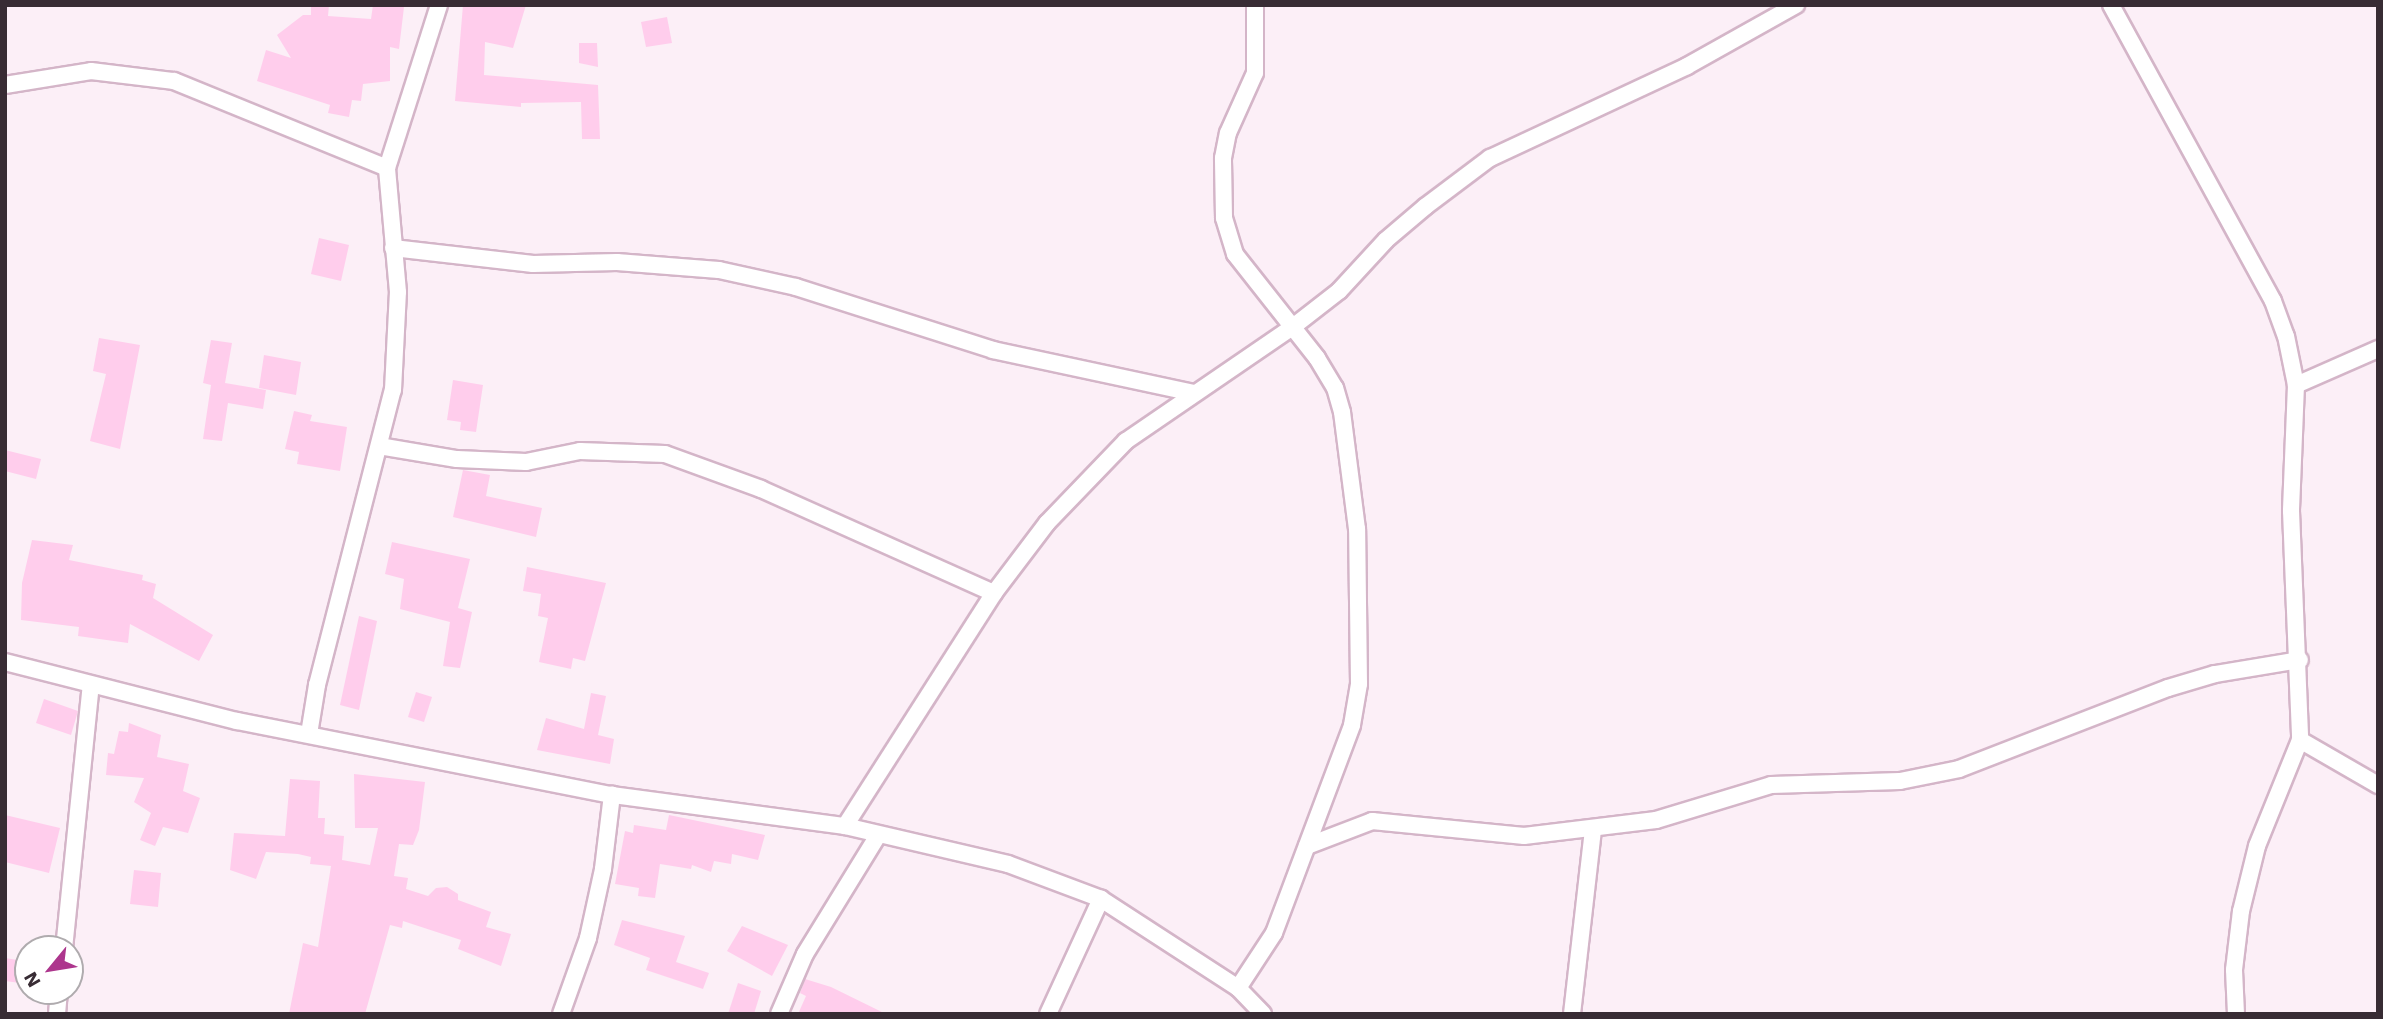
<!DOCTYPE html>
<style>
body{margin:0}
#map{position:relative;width:2383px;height:1019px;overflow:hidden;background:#fceff7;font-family:"Work Sans",sans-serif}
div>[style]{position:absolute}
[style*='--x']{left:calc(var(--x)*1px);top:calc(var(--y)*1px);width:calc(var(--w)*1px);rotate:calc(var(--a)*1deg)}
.building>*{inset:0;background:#ffcdec}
.roads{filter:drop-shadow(2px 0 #d4b5c8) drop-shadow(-2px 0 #d4b5c8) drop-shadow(0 2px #d4b5c8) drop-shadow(0 -2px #d4b5c8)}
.street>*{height:16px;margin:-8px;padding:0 8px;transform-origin:8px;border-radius:8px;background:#fff}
span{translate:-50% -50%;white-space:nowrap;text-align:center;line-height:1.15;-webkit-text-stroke:7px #fff;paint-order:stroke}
.frame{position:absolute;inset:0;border:7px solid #382c34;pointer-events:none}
.north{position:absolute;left:14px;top:935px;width:70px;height:70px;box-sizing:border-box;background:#fff;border:2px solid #afabae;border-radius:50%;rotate:240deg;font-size:19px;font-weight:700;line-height:28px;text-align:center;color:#382c34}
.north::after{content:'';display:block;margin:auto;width:24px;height:32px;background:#ad368d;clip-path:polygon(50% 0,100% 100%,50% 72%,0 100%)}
</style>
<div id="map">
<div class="building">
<div style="clip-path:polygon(311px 5px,329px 5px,328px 16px,371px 19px,373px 5px,404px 7px,399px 49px,390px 47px,390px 81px,363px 84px,361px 101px,352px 100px,349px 117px,328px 113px,330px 105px,257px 81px,266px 50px,291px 58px,277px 35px,303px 15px,311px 15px)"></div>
<div style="clip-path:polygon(463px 5px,526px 5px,513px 48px,485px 42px,484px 75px,598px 85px,600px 139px,582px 139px,581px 102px,521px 103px,521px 107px,455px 101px)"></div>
<div style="clip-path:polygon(667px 17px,672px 43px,646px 47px,641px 22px)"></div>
<div style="clip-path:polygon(579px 43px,597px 43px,598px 67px,579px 63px)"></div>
<div style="clip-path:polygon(319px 238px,349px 245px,341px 281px,311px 274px)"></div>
<div style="clip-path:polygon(99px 338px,140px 345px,120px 449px,90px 441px,106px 374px,93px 371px)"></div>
<div style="clip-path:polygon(211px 340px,232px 343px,225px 383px,266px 390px,263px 409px,228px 403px,222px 441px,203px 439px,211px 385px,203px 383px)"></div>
<div style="clip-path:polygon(264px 355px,301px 362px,296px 395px,259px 388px)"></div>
<div style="clip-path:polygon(453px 380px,483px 385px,476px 432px,460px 430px,461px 422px,447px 420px)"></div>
<div style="clip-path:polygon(294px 411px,312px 415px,310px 421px,347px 427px,340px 471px,297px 464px,299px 452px,285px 449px)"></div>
<div style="clip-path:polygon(5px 450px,41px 459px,36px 479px,5px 471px)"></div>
<div style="clip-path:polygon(463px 470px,490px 475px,486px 496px,542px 508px,536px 537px,453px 517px)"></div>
<div style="clip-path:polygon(32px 540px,73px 545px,69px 560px,143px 575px,142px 580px,156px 584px,153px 598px,213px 635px,199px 661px,130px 624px,128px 643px,78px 636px,79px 627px,21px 620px,22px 583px)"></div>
<div style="clip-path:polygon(392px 542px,470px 559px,458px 608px,472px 612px,460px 668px,443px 666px,450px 622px,400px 609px,404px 579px,385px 574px)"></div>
<div style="clip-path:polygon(527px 567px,606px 583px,585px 661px,573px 658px,571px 669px,539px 662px,548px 618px,538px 616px,541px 594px,523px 591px)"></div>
<div style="clip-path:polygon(359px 616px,377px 621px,359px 710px,340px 705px)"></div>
<div style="clip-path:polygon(416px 692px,432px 697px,424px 722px,408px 717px)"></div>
<div style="clip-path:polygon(591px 693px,606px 696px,598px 735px,614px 739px,610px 764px,537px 750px,546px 718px,584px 729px)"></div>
<div style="clip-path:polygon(44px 699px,78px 711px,71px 735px,36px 723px)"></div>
<div style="clip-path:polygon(129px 723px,161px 735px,157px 757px,189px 764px,183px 791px,200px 798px,188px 833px,163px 827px,155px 846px,140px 840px,151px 813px,134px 802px,144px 778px,106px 775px,108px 753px,114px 754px,119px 731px,128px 732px)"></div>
<div style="clip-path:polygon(354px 774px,425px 782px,419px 830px,413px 845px,399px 844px,394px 876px,408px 878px,406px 889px,428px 896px,436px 888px,447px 887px,458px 894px,458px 900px,491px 912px,486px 927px,511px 934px,501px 966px,458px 949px,461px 940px,403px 921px,402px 928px,390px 925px,365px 1014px,289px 1014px,303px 943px,318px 947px,331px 866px,310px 864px,311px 857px,298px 854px,266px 852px,256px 879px,230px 870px,234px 833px,285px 836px,290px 779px,320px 781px,318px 818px,325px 818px,324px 834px,344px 836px,342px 860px,370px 865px,378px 828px,355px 828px)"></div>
<div style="clip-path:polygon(5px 815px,60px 828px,49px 873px,5px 862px)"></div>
<div style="clip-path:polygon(669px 815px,765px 835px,758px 860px,732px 854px,731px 864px,714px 861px,711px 872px,692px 865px,691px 869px,660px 864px,655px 898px,638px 896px,639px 888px,615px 884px,625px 831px,633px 833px,634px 825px,666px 830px)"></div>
<div style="clip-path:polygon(134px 870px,161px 873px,158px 907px,130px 904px)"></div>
<div style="clip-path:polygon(622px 920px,685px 936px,676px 962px,709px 973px,703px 989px,646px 970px,650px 958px,614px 945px)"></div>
<div style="clip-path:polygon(742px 926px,788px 945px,772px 976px,727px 951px)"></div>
<div style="clip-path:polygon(5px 958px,24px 961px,20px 983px,5px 981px)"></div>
<div style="clip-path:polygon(805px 979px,831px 987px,886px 1014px,798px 1014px,806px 996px,800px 993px)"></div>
<div style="clip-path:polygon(738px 983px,761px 991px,754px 1014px,728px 1014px)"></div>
</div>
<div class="roads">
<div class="street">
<div style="--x:2111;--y:5;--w:337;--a:61.3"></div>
<div style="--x:2273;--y:301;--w:37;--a:70"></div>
<div style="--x:2286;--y:336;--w:50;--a:78.5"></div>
<div style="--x:2296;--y:385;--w:126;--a:92.3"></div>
<div style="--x:2291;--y:511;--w:229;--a:87.7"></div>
<div style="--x:2300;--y:740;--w:114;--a:112.1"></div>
<div style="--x:2257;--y:846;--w:67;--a:103.8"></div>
<div style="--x:2241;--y:911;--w:59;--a:96.8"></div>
<div style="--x:2234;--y:970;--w:44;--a:87.4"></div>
<div style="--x:5;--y:85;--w:87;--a:-9.2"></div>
<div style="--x:91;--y:71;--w:84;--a:6.9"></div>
<div style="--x:174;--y:81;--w:230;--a:22.2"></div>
<div style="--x:393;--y:248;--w:141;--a:6.5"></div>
<div style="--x:533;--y:264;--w:84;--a:-1.4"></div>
<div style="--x:617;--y:262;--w:102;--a:4.5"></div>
<div style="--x:719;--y:270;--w:79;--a:12.4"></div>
<div style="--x:796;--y:287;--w:207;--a:17.7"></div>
<div style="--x:993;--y:350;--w:205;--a:12.1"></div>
<div style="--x:2296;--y:385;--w:90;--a:-23.7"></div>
<div style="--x:379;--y:446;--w:79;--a:9.5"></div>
<div style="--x:457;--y:459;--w:69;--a:2.5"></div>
<div style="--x:526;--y:462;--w:55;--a:-11.5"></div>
<div style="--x:580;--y:451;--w:85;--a:2"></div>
<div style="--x:665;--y:454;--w:102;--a:20"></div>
<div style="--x:761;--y:489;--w:255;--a:24.1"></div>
<div style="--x:5;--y:662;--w:239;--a:14.3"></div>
<div style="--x:237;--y:721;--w:382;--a:11.2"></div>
<div style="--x:612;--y:795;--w:235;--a:7.6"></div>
<div style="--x:845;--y:826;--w:167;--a:13.1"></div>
<div style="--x:1008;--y:864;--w:99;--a:20.6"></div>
<div style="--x:1101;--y:899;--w:163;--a:33"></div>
<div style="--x:1238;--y:988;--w:36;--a:46"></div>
<div style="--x:309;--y:734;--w:50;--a:-80.7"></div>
<div style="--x:317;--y:685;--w:305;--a:-75.6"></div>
<div style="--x:393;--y:390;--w:98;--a:-87.1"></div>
<div style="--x:398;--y:292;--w:124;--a:-95.1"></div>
<div style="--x:387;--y:168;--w:171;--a:-72.3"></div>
<div style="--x:2300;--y:740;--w:90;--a:30"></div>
<div style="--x:845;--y:826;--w:277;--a:-57.4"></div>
<div style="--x:994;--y:593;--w:88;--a:-52.9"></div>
<div style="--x:1047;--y:523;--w:114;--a:-46.1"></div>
<div style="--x:1126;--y:441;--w:204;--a:-34.4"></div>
<div style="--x:1294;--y:326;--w:57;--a:-37.9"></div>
<div style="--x:1339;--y:291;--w:69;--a:-47.3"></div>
<div style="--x:1386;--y:240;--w:52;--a:-40.4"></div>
<div style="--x:1426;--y:206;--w:80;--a:-36.9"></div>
<div style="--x:1490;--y:158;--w:217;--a:-25"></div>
<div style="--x:1687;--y:66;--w:125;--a:-29.2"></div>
<div style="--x:1307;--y:846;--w:70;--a:-21"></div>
<div style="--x:1372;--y:821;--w:153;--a:5.6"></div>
<div style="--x:1524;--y:836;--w:133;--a:-6.9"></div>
<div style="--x:1656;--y:820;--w:120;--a:-16.9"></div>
<div style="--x:1771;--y:785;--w:129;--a:-1.8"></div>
<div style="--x:1900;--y:781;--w:60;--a:-11.5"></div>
<div style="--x:1959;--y:769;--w:224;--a:-21.2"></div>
<div style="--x:2168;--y:688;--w:49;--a:-16.6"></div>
<div style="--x:2215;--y:674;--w:86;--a:-9.4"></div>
<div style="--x:64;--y:949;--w:266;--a:-84.2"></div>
<div style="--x:1238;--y:988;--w:66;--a:-56.8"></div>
<div style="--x:1274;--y:933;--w:222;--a:-69.4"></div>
<div style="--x:1352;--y:725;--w:42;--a:-80.3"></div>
<div style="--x:1359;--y:684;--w:155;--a:-90.7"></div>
<div style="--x:1357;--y:529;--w:118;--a:-97.3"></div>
<div style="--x:1342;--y:412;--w:25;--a:-106"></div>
<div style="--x:1335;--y:388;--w:35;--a:-121"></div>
<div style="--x:1317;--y:358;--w:132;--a:-128.3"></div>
<div style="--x:1235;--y:254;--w:38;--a:-107"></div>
<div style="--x:1224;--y:218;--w:60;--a:-91"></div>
<div style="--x:1223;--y:158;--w:25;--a:-79"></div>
<div style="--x:1228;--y:133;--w:66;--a:-65.8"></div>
<div style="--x:1255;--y:73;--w:68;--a:-90"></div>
<div style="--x:57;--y:1014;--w:23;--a:-85"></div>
<div style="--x:561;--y:1014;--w:81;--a:-70.4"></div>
<div style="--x:588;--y:938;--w:71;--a:-77.7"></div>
<div style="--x:603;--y:869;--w:75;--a:-83.1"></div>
<div style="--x:779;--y:1014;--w:65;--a:-66.6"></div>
<div style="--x:805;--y:954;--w:137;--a:-58.4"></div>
<div style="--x:1048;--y:1014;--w:127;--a:-65.3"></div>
<div style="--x:1572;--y:1014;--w:185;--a:-83.5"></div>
</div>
</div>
<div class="frame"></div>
<div class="north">N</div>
</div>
